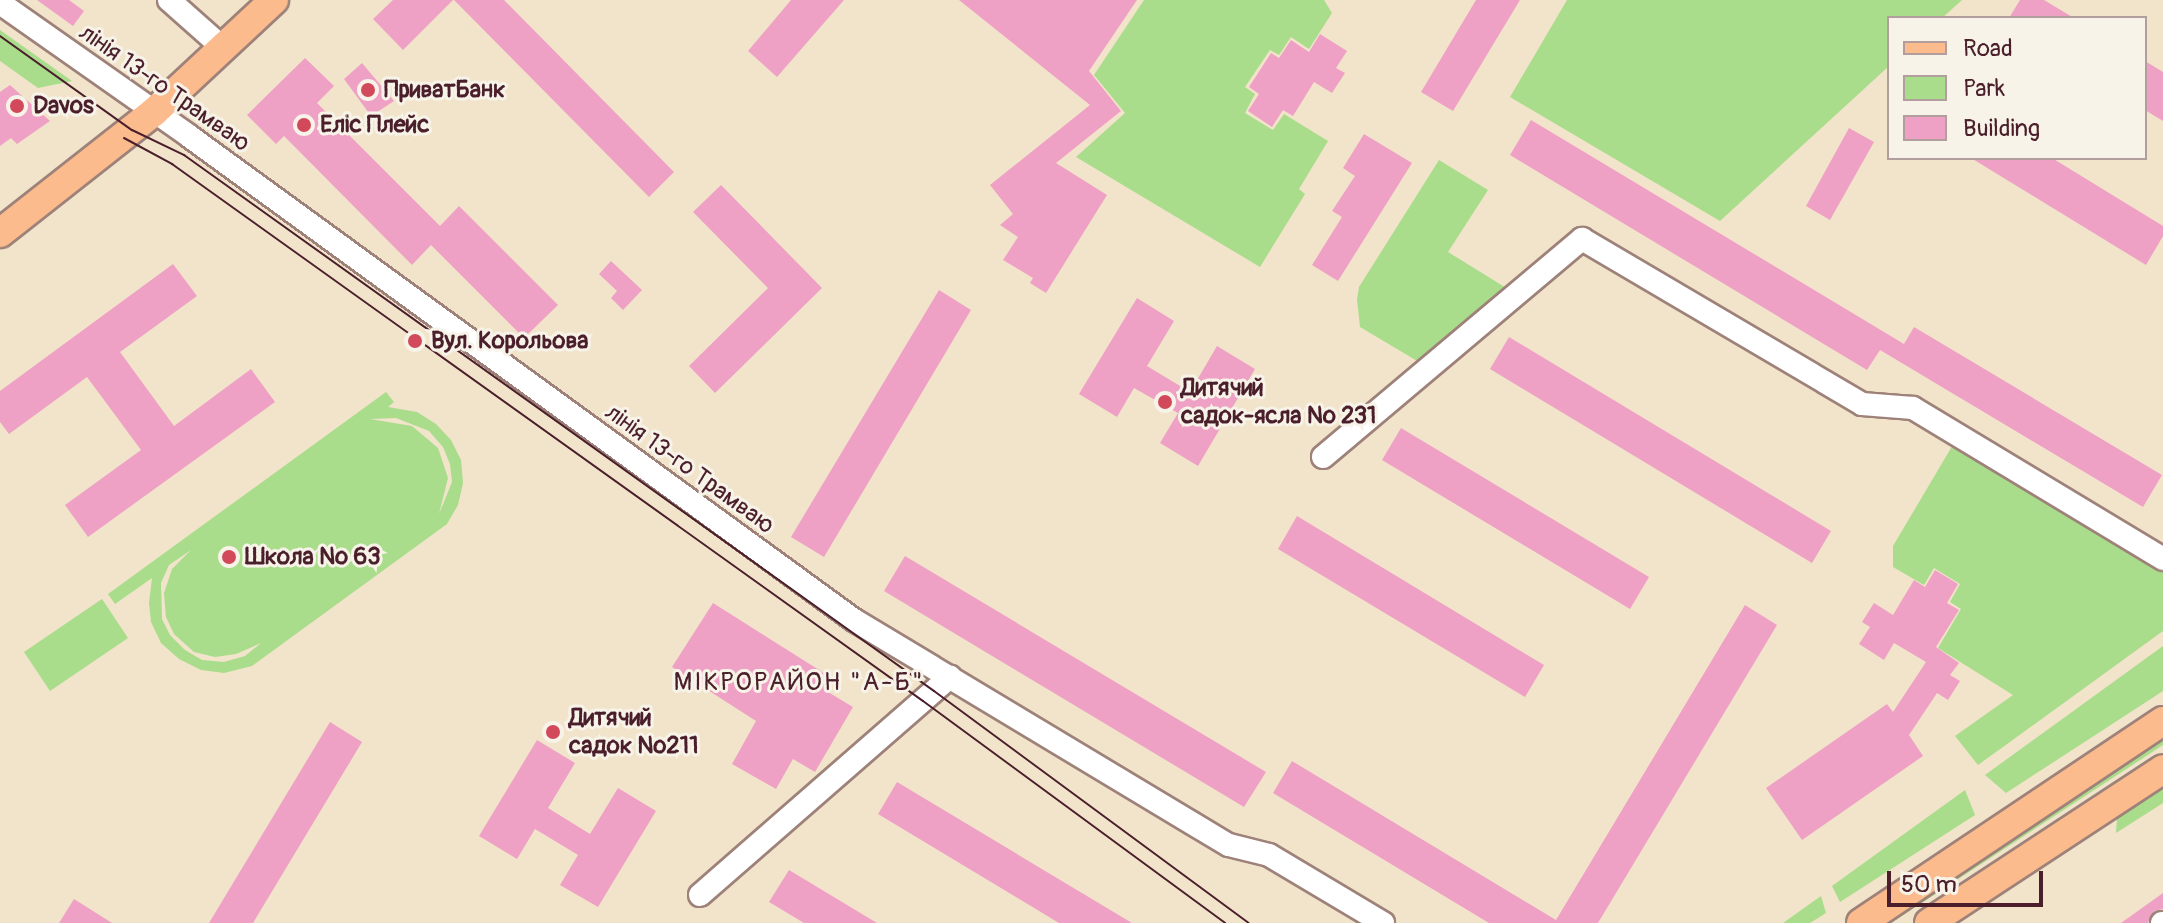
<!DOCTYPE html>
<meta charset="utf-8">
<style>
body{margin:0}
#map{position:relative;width:2163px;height:923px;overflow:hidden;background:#f1e4ca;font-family:Pangolin,sans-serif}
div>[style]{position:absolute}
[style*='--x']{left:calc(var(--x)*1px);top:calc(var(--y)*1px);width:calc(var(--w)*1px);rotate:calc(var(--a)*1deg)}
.green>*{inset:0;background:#a9dc8b}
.building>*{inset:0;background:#efa1c5}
.roads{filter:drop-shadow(2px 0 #9e827a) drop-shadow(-2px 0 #9e827a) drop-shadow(0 2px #9e827a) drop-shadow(0 -2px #9e827a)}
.minor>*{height:22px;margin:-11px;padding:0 11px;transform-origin:11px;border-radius:11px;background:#fff}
.major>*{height:28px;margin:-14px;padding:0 14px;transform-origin:14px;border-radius:14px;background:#fbbb8c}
.tram>*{height:2px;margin:-1px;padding:0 1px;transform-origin:1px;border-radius:1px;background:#4a1f2b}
.dots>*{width:22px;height:22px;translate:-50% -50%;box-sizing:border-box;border:4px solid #f7f3e8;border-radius:50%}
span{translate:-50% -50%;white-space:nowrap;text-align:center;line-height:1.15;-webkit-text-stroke:6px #f7f3e8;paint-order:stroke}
.street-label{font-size:24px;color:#4a1f2b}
.poi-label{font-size:24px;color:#4a1f2b;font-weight:700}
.left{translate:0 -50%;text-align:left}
.neighbourhood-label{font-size:26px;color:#4a1f2b;letter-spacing:2px}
.legend{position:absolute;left:1887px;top:16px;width:260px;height:144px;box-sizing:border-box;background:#f7f3e8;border:2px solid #b29e9c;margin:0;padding:10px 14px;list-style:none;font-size:24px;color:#4a1f2b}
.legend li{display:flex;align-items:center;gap:16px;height:40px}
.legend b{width:40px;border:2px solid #b29e9c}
.scale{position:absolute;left:1887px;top:871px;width:156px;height:36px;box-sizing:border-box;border:4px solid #4a1f2b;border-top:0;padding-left:10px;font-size:24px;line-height:28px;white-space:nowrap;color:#4a1f2b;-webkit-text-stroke:6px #f7f3e8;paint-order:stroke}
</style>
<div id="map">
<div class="green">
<div style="clip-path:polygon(1144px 0,1324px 0,1332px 13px,1309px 49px,1291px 37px,1279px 55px,1270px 50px,1245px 87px,1255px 94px,1245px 113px,1273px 130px,1284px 114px,1328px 141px,1299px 189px,1305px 194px,1260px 267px,1076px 157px,1125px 113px,1094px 75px)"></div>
<div style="clip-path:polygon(1567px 0,1962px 0,1942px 18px,1889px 18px,1889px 66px,1720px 221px,1510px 97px)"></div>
<div style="clip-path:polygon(0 30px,72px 81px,38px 88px,0 61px)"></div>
<div style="clip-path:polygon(1439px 160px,1488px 190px,1448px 252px,1516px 294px,1429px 368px,1360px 327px,1357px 299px,1359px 287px)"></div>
<div style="clip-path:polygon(evenodd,386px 392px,394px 402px,388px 407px,417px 412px,436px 424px,451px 440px,461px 460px,463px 483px,458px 505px,447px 524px,252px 666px,224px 673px,201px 670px,179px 659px,161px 643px,151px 622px,149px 603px,152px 578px,115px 604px,108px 594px,386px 392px,396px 418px,429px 431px,443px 447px,450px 464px,452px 482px,439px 514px,448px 478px,438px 448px,412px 426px,370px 419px,396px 418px,386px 392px,191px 550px,172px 569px,164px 593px,166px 617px,174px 634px,194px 652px,215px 657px,236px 654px,261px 643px,245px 656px,224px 662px,202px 660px,185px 650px,170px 635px,162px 619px,161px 583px,169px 565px,191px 550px)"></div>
<div style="clip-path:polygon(1954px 443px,2163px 569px,2163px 631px,1978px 765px,1955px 736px,2013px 695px,1938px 648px,1961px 609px,1950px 602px,1960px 584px,1934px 568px,1924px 585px,1893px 567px,1893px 546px)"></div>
<div style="clip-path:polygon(102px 599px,128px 638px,50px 691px,24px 652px)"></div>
<div style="clip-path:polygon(2163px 646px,2163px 691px,2006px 793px,1985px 775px)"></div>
<div style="clip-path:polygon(2163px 737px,2163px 745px,1891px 923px,1879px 923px)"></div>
<div style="clip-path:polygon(2163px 788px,2163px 803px,2116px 833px,2117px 818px)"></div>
<div style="clip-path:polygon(1965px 790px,1975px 815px,1840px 902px,1832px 886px)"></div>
<div style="clip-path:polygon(1821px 896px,1826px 913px,1810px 923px,1783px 923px)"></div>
</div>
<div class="building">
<div style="clip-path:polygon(37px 0,69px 0,84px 11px,73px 26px)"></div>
<div style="clip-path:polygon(393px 0,453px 0,403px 50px,373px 19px)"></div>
<div style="clip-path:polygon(454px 0,504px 0,674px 172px,649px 197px)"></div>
<div style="clip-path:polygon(791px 0,844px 0,777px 77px,748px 51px)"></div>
<div style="clip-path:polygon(959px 0,1137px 0,1089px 71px,1121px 111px,1056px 163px,1107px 195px,1046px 293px,1030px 283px,1033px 278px,1003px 260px,1018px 237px,1000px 225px,1013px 214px,990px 185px,1090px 105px)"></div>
<div style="clip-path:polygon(1476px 0,1520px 0,1453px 111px,1421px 92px)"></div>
<div style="clip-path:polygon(2020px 0,2044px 0,2074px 18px,2009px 18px)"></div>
<div style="clip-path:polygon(1320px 34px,1347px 51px,1336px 68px,1345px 73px,1332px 93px,1314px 82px,1293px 116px,1283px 110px,1272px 127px,1248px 111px,1259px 94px,1249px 87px,1271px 53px,1279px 58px,1291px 40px,1309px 52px)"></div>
<div style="clip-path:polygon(305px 58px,334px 86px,317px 103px,440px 226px,459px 206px,558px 305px,524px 338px,431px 245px,412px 265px,284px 136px,276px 144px,247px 115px)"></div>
<div style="clip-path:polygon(2145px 61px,2163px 72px,2163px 121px,2145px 110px)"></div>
<div style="clip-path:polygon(362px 63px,394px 101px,371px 116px,344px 79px)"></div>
<div style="clip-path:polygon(10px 85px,50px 121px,17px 144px,11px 138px,0 146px,0 92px)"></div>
<div style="clip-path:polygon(1531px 120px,1904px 344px,1914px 327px,2162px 475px,2143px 507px,1880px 350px,1867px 370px,1510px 155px)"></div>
<div style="clip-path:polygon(1849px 128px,1874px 142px,1830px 220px,1806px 206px)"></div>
<div style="clip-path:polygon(1364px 134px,1412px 163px,1338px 281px,1312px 265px,1342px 217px,1332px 211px,1355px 176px,1343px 168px)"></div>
<div style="clip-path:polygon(1971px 158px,2052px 158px,2163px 226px,2163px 236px,2146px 265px)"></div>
<div style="clip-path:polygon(721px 185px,822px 288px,715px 393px,689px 366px,768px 288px,693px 212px)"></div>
<div style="clip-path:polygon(611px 261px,642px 290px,623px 310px,611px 298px,617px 291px,599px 274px)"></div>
<div style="clip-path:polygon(173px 264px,197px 296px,120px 352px,174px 426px,251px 369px,275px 402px,88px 537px,65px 505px,141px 450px,87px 377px,9px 434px,0 422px,0 391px)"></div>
<div style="clip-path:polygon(939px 290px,971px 310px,824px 557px,791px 537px)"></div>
<div style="clip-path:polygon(1137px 298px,1174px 321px,1147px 366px,1190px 392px,1217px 346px,1255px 369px,1198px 466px,1160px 443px,1178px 413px,1134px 388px,1117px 417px,1079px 394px)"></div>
<div style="clip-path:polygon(1509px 337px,1831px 531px,1812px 563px,1490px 369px)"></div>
<div style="clip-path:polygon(1401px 428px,1649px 577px,1630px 609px,1382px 460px)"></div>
<div style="clip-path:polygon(1297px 516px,1544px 665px,1525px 697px,1278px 549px)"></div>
<div style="clip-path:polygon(905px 556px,1266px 772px,1244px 807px,884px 591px)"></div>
<div style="clip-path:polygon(1935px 570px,1958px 584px,1947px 603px,1959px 610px,1936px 647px,1959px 663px,1950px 675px,1960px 681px,1948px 700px,1937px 693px,1909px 735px,1923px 756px,1802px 840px,1766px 788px,1887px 704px,1893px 712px,1926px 662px,1894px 643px,1884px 660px,1859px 644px,1870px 627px,1862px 622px,1874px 603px,1893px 615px,1914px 580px,1925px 587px)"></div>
<div style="clip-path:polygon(713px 603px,835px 680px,828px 692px,853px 707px,815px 772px,793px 759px,776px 789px,732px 764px,756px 721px,672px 667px)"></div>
<div style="clip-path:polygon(1745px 605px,1777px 625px,1598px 923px,1489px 923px,1273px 793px,1292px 761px,1556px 920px)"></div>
<div style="clip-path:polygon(330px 722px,362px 742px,253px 923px,209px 923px)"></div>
<div style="clip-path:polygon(537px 740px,575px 763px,548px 808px,590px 834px,618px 788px,656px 811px,598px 907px,560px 885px,578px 855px,535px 829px,517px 859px,479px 836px)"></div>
<div style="clip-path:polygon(897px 782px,1132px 923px,1059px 923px,878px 814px)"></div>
<div style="clip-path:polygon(789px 870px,877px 923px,804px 923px,769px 902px)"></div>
<div style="clip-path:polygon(2163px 893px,2163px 909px,2154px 911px,2148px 923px,2121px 923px)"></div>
<div style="clip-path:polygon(74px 899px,112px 923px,59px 923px)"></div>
</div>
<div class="roads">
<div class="minor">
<div style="--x:169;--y:0;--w:72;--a:41.6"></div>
<div style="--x:0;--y:3;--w:231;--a:35.1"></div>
<div style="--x:189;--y:136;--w:822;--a:36.05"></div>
<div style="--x:854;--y:620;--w:437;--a:31"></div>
<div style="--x:1229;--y:845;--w:41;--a:14"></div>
<div style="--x:1269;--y:855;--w:133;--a:30.8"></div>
<div style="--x:1323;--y:457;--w:339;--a:-40.1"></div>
<div style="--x:1582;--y:239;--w:325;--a:30.5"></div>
<div style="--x:1862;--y:404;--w:51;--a:4.5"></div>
<div style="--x:1913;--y:408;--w:292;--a:31.1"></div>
<div style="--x:700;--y:895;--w:332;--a:-41.1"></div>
<div style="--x:2162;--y:923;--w:1;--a:0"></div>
</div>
<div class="major">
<div style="--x:0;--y:233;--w:196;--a:-38.2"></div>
<div style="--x:154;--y:112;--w:164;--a:-43"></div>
<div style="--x:1861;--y:923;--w:363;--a:-33.8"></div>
<div style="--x:1929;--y:923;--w:280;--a:-33.3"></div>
</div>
</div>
<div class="tram">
<div style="--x:0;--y:36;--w:162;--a:35.5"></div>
<div style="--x:132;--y:130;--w:58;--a:25.7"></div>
<div style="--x:184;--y:155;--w:922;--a:35.55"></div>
<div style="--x:934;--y:691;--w:391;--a:36.4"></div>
<div style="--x:124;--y:138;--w:55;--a:28.4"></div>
<div style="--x:172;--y:164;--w:923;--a:35.57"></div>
<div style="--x:923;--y:701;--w:375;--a:36.3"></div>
</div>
<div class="dots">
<div style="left:368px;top:90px;background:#d1495b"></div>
<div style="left:17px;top:106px;background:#d1495b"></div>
<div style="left:304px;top:125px;background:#d1495b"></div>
<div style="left:415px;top:341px;background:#d1495b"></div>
<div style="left:1165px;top:402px;background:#d1495b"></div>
<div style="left:229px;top:557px;background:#d1495b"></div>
<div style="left:553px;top:732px;background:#d1495b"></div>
</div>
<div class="street-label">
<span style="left:165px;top:88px;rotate:35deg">лінія 13-го Трамваю</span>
<span style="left:690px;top:469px;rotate:36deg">лінія 13-го Трамваю</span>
</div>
<div class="poi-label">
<span class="left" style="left:384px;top:90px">ПриватБанк</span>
<span class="left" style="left:33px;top:106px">Davos</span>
<span class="left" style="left:320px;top:125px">Еліс Плейс</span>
<span class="left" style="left:431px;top:341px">Вул. Корольова</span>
<span class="left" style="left:1181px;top:402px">Дитячий<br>садок-ясла № 231</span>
<span class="left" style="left:245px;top:557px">Школа № 63</span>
<span class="left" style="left:569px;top:732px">Дитячий<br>садок №211</span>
</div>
<div class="neighbourhood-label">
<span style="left:799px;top:683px">МІКРОРАЙОН "А-Б"</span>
</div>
<ul class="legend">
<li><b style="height:10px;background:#fbbb8c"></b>Road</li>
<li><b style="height:22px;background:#a9dc8b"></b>Park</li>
<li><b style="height:22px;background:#efa1c5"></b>Building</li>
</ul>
<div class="scale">50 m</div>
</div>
